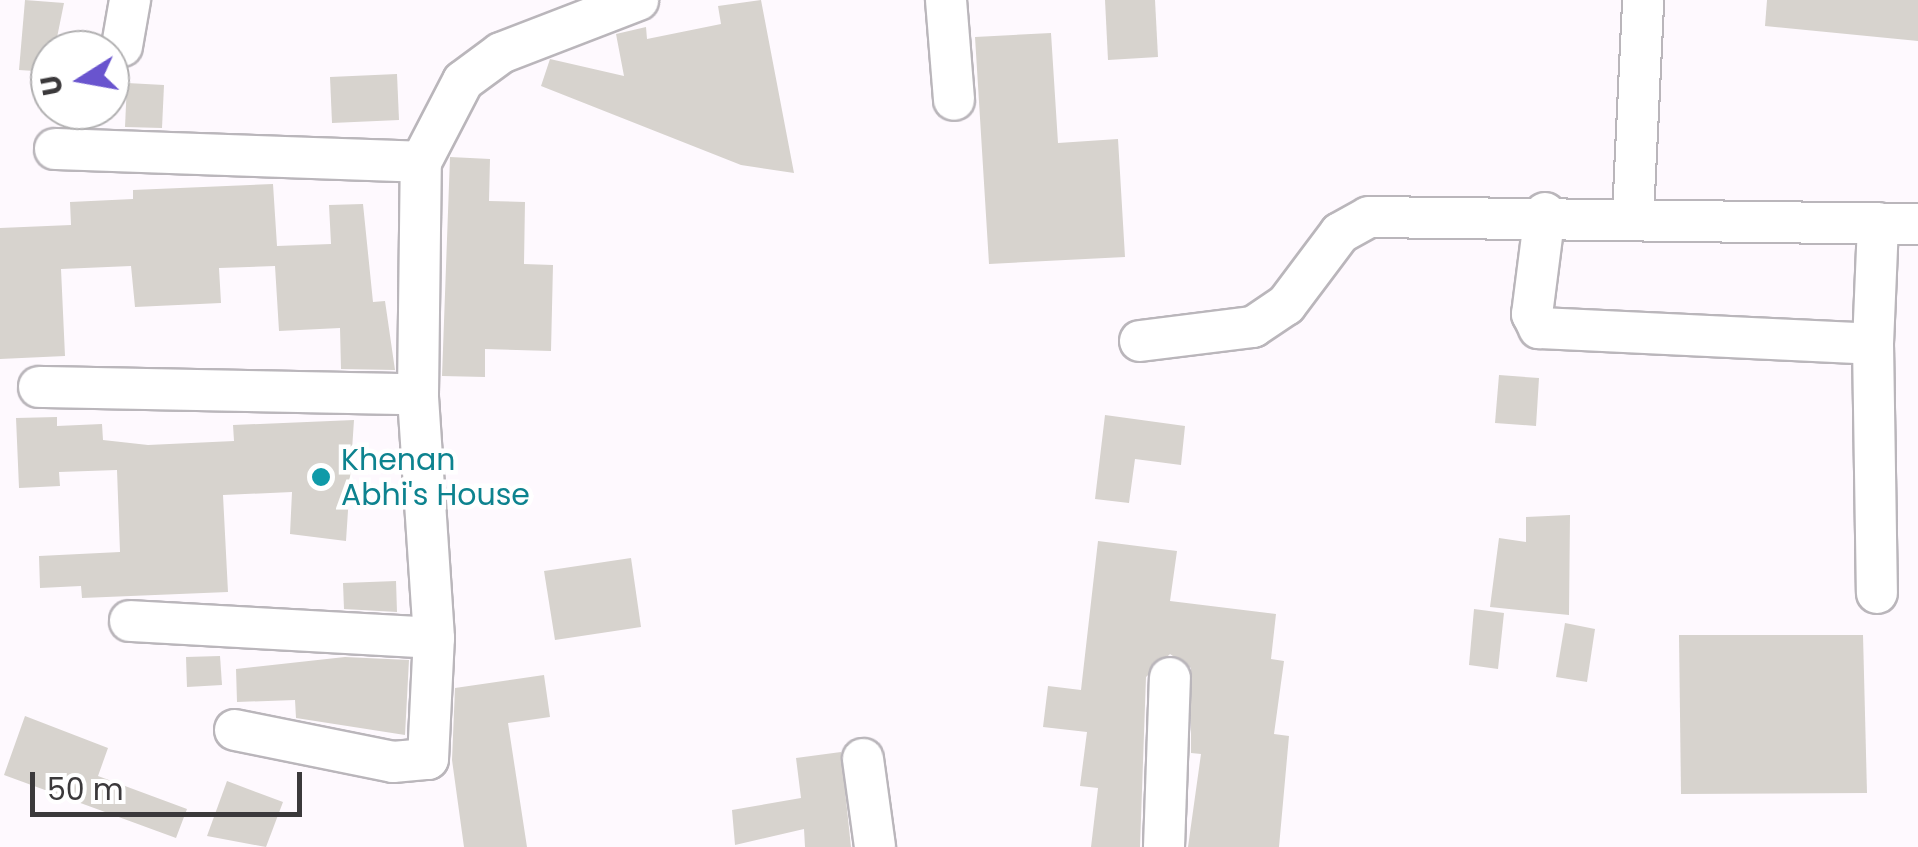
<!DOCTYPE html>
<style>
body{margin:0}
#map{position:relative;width:1918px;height:847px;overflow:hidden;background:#fef9fe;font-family:Poppins,sans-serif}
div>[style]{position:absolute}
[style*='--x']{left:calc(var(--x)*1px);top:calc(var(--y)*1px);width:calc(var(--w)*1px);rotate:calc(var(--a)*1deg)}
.building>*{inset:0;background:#d7d3ce}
.roads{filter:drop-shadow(2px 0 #bab6bb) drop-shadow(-2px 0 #bab6bb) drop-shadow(0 2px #bab6bb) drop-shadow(0 -2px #bab6bb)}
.minor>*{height:40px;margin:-20px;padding:0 20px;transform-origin:20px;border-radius:20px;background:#fff}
.dots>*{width:28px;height:28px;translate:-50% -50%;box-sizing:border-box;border:5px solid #fff;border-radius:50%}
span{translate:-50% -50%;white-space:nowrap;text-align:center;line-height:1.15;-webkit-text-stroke:9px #fff;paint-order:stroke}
.culture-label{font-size:30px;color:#0d838f}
.left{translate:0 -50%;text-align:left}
.north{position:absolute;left:30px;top:30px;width:100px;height:100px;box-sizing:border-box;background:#fff;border:2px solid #b1b0b1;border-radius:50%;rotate:259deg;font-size:28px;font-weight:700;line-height:40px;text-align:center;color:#3b393b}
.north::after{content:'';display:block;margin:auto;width:35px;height:45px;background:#6954ce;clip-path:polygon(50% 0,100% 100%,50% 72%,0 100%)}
.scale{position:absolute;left:30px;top:772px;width:272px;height:45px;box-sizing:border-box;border:5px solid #3b393b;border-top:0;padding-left:12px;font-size:30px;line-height:35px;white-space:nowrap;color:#3b393b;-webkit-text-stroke:8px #fff;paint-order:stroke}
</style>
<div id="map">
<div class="building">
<div style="clip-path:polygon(25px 0,64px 3px,50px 72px,19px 70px)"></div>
<div style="clip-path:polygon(761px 0,794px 173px,741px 165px,541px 86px,550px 59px,624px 76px,616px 34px,646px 27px,647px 39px,721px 24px,718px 6px)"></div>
<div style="clip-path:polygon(1105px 0,1155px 0,1158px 57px,1108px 60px)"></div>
<div style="clip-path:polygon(1767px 0,1918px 0,1918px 41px,1765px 26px)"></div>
<div style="clip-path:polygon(1051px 33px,1058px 143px,1118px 139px,1125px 257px,989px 264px,975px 37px)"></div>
<div style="clip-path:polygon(397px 74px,399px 120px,332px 123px,330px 77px)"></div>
<div style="clip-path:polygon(127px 83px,164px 85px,162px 128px,125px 127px)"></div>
<div style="clip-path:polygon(450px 157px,490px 159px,489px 201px,525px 202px,524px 264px,553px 265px,551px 351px,485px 349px,485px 377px,442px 376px)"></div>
<div style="clip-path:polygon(273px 184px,277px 246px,331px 244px,329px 205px,363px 204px,373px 302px,385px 301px,395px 370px,341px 369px,340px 328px,279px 331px,275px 266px,219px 268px,221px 303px,135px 307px,131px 266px,61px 269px,65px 356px,0 359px,0 228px,71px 225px,70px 202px,133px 199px,133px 190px)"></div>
<div style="clip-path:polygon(1499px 375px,1539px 378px,1536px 426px,1495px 423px)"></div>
<div style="clip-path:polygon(1105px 415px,1185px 426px,1181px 465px,1135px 459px,1129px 503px,1095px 499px)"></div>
<div style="clip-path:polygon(57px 417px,57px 426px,102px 424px,103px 440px,148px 445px,234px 441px,233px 425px,354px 420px,346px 541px,290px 534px,292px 492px,223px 495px,228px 592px,82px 598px,81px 586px,40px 588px,39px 556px,120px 552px,117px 470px,59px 472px,60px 486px,19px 488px,16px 418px)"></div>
<div style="clip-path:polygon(1570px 515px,1569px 615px,1490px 607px,1499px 538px,1526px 542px,1526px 517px)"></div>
<div style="clip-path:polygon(1098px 541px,1177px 551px,1170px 601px,1276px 614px,1271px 659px,1284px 661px,1274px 734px,1289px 736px,1279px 847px,1188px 847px,1201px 754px,1191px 753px,1191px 668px,1170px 654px,1146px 677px,1140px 847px,1091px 847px,1098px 788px,1080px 786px,1087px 732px,1043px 727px,1048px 686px,1081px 690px)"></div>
<div style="clip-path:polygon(631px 558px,641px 627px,555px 640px,544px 571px)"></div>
<div style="clip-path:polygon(396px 581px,397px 612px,344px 609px,343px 583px)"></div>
<div style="clip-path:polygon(1474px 609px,1504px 613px,1498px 669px,1469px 665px)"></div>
<div style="clip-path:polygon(1565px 623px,1595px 629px,1587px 682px,1556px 677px)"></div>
<div style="clip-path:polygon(1679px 635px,1863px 635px,1867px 793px,1681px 794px)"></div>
<div style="clip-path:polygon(220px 656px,222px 685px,187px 687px,186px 657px)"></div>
<div style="clip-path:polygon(345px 657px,409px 660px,405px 735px,296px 718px,295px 700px,237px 702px,236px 669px)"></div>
<div style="clip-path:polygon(544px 675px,550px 717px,508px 723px,527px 847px,464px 847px,452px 760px,455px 688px)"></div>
<div style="clip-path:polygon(25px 716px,108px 748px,98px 776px,187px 809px,176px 838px,4px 775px)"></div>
<div style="clip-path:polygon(841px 752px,851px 847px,805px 847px,804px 829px,735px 845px,732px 810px,801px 798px,796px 758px)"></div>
<div style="clip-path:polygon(227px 781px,283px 802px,266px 847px,207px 836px)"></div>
</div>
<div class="roads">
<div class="minor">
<div style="--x:946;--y:0;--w:100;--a:85.4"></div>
<div style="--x:122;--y:46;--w:47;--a:-80.1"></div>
<div style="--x:55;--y:149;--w:366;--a:2"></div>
<div style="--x:1545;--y:213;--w:102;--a:97.3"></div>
<div style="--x:1532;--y:314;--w:16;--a:63"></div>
<div style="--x:1539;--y:328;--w:334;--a:2.7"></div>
<div style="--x:1873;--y:344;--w:121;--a:-87.6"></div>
<div style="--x:1633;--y:216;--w:216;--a:-87.3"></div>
<div style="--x:1140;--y:341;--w:114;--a:-7.1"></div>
<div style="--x:1253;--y:327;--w:40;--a:-34"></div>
<div style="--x:1286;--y:305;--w:90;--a:-53.1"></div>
<div style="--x:1340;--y:233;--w:33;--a:-29"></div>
<div style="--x:1369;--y:217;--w:549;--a:0.73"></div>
<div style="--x:1873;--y:344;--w:249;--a:89.1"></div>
<div style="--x:39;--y:387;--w:379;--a:1.1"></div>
<div style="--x:130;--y:621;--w:304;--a:3.2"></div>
<div style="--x:235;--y:730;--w:161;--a:11.4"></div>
<div style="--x:393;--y:762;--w:35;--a:-5"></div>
<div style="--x:428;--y:759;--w:121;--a:-87.2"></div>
<div style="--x:434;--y:638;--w:245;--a:-93.8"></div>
<div style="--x:418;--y:394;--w:232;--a:-89.3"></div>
<div style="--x:421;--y:162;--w:91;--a:-62.6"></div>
<div style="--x:463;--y:81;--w:47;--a:-36.4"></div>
<div style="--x:501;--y:53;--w:147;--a:-21.1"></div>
<div style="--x:863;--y:759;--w:89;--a:82.2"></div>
<div style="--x:1164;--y:847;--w:169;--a:-88"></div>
</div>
</div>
<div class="dots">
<div style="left:321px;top:477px;background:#0f9aa8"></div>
</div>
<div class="culture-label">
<span class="left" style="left:341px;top:477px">Khenan<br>Abhi's House</span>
</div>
<div class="north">U</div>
<div class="scale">50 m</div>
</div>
